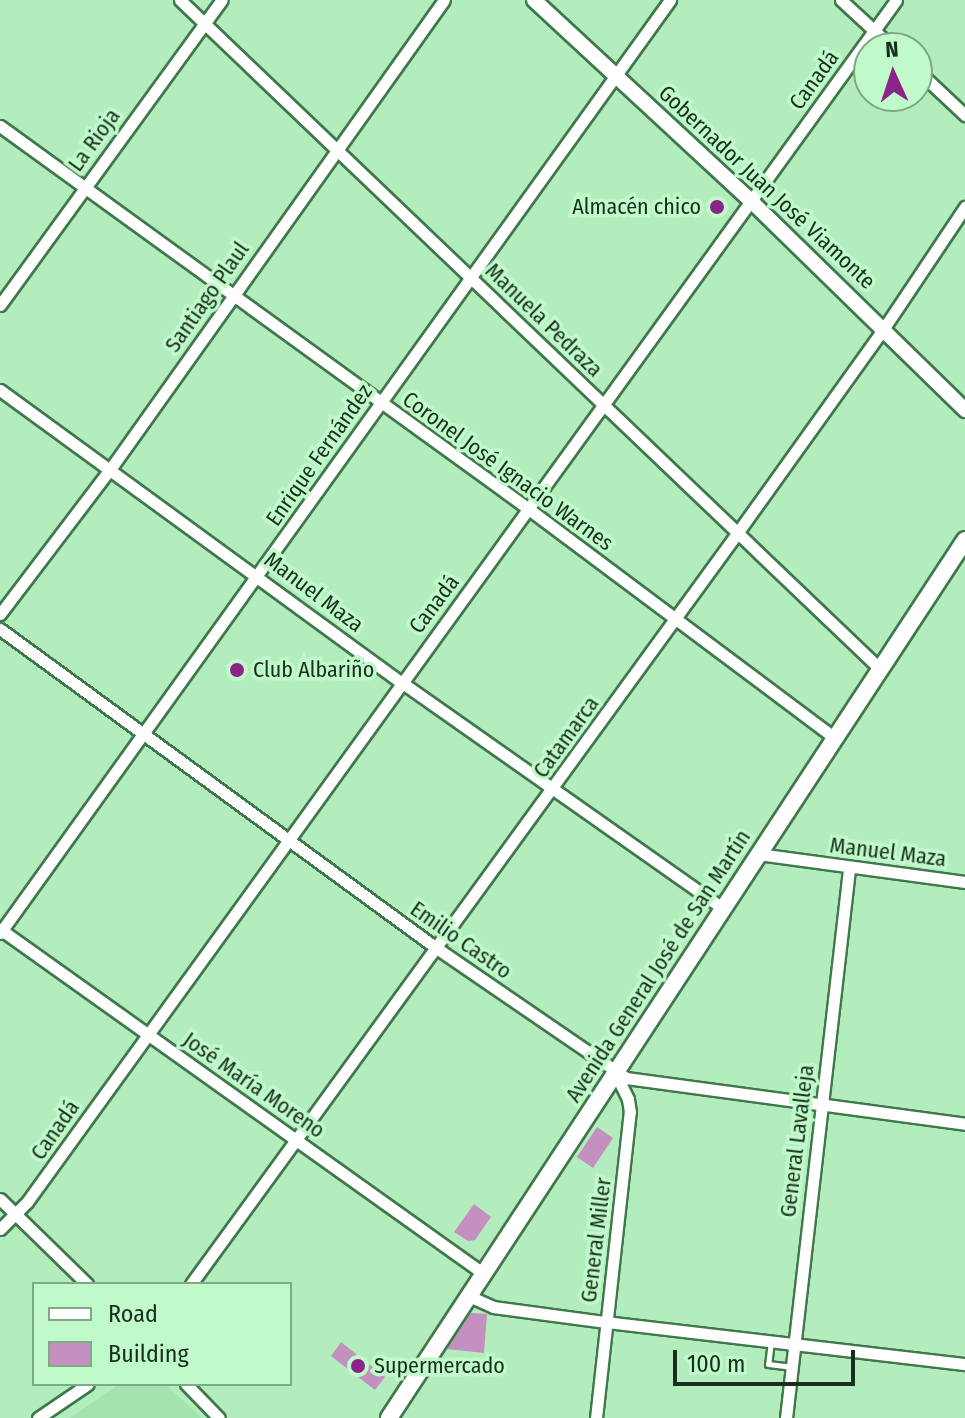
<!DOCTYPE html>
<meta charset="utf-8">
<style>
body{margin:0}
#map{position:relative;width:965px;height:1418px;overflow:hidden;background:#b3edbd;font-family:"Fira Sans Condensed",sans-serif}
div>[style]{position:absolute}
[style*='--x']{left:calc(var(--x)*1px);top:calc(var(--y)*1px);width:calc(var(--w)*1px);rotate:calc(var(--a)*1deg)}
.built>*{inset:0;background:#a3e3af}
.building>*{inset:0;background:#c490bf}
.roads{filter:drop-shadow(2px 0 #41774c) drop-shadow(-2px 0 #41774c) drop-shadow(0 2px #41774c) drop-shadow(0 -2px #41774c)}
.service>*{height:5px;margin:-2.5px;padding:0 2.5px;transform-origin:2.5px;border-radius:2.5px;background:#fff}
.minor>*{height:11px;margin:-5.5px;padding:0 5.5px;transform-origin:5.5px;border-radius:5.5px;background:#fff}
.tertiary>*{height:14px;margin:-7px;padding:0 7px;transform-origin:7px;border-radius:7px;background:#fff}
.secondary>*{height:16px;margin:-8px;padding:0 8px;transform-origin:8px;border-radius:8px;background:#fff}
.dots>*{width:22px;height:22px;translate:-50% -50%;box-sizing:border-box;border:4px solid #c0faca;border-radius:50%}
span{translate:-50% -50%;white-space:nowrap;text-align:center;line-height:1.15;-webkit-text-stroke:7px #c0faca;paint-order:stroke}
.street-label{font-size:22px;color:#182f1d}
.poi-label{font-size:22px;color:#182f1d}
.right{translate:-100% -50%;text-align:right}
.left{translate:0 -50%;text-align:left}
.legend{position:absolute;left:32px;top:1282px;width:260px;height:104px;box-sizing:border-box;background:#c0faca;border:2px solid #7da985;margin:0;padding:10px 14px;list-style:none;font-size:24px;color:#182f1d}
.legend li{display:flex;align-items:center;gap:16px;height:40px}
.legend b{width:40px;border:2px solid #7da985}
.north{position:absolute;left:853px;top:32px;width:80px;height:80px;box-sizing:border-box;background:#c0faca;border:2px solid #7da985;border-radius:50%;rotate:357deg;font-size:22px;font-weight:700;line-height:32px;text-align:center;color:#182f1d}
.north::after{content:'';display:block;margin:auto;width:28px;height:36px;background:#8c2388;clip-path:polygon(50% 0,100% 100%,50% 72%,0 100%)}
.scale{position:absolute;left:673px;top:1350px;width:182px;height:36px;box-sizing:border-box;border:4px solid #182f1d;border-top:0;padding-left:10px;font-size:24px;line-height:28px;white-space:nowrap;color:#182f1d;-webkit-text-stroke:6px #c0faca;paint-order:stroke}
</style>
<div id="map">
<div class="built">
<div style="clip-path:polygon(120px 1384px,165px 1384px,202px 1418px,70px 1418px)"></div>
</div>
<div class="building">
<div style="clip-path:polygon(597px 1127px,613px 1138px,593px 1168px,577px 1157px)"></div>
<div style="clip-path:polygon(474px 1204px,491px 1217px,475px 1240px,468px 1241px,454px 1232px)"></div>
<div style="clip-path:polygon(471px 1313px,487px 1314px,484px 1353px,447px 1349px)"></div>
<div style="clip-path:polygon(341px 1342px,385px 1377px,375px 1390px,331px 1356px)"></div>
</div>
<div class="roads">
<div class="service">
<div style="--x:771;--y:1341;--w:23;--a:97"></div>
<div style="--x:768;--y:1364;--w:23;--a:7"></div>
</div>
<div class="minor">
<div style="--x:180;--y:0;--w:968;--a:43.7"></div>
<div style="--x:841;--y:0;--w:71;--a:42.7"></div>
<div style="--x:917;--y:70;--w:66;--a:43.2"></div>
<div style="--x:0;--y:126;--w:654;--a:35.92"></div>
<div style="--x:530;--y:510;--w:381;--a:36.8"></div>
<div style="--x:0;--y:305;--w:377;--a:-54"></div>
<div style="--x:0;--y:390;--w:496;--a:36.1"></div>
<div style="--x:401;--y:682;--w:393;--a:35.1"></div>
<div style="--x:0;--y:614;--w:183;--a:-52.8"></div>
<div style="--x:111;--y:468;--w:574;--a:-54.57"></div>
<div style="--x:0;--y:629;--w:539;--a:36.17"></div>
<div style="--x:435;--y:947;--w:232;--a:34.4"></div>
<div style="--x:626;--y:1078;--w:342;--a:7.7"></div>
<div style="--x:758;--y:854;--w:209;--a:7.7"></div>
<div style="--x:0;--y:929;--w:594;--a:35.48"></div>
<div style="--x:0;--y:933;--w:1149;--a:-54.32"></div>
<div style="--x:0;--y:1199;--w:122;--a:44.3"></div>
<div style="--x:0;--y:1229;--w:38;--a:-45"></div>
<div style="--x:27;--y:1202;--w:1483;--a:-54.13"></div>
<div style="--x:191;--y:1284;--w:930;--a:-53.97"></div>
<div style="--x:738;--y:532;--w:251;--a:-54.4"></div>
<div style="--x:884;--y:328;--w:146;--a:-56.2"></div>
<div style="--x:471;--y:1297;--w:24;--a:24"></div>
<div style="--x:493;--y:1307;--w:114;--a:7.6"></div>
<div style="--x:606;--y:1322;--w:361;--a:6.7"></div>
<div style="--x:186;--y:1384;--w:47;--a:45.9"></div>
<div style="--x:38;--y:1418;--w:60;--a:-34.2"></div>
<div style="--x:596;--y:1418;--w:308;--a:-83.7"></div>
<div style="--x:630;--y:1112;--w:13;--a:-99"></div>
<div style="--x:628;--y:1099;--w:30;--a:-116"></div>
<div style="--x:786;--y:1418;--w:553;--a:-83.45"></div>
</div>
<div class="tertiary">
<div style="--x:534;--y:0;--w:294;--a:42.8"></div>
<div style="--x:750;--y:200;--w:301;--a:44.3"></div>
</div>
<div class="secondary">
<div style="--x:389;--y:1418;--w:1050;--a:-56.73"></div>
</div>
</div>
<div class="dots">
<div style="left:717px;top:207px;background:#8c2388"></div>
<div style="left:237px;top:670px;background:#8c2388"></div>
<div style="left:358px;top:1366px;background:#8c2388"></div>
</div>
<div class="street-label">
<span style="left:814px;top:80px;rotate:-54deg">Canadá</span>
<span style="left:94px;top:140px;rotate:-54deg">La Rioja</span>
<span style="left:767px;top:187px;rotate:43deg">Gobernador Juan José Viamonte</span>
<span style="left:207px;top:297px;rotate:-55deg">Santiago Plaul</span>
<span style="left:544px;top:320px;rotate:44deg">Manuela Pedraza</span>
<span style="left:319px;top:455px;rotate:-55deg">Enrique Fernández</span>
<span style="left:508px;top:471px;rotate:36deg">Coronel José Ignacio Warnes</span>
<span style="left:314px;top:592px;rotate:37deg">Manuel Maza</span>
<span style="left:434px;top:604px;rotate:-53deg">Canadá</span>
<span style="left:566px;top:737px;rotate:-54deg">Catamarca</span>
<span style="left:888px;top:852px;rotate:7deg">Manuel Maza</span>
<span style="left:461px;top:940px;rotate:35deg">Emilio Castro</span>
<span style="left:658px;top:966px;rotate:-57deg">Avenida General José de San Martín</span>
<span style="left:254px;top:1085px;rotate:35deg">José María Moreno</span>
<span style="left:55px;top:1130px;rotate:-55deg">Canadá</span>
<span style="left:797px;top:1141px;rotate:-83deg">General Lavalleja</span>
<span style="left:596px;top:1240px;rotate:-83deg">General Miller</span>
</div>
<div class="poi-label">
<span class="right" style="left:701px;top:207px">Almacén chico</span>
<span class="left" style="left:253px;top:670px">Club Albariño</span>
<span class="left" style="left:374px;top:1366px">Supermercado</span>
</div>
<ul class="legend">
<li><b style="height:10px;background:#fff"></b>Road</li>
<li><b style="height:22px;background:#c490bf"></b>Building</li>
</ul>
<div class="north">N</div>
<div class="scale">100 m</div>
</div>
